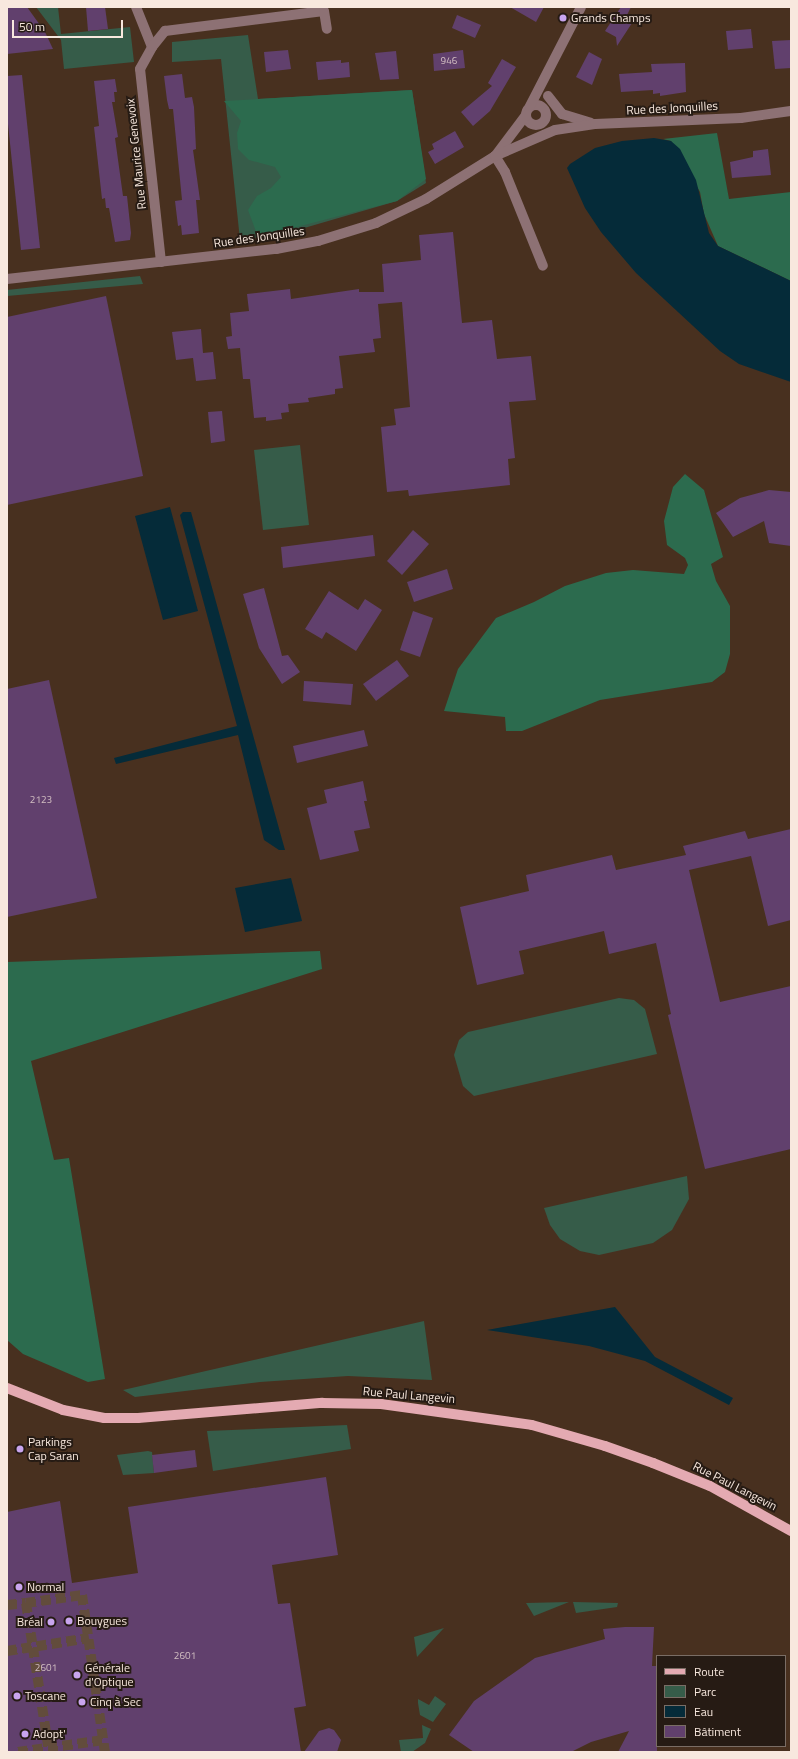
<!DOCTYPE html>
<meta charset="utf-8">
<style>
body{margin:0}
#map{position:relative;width:798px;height:1759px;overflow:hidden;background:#48301f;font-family:"Titillium Web",sans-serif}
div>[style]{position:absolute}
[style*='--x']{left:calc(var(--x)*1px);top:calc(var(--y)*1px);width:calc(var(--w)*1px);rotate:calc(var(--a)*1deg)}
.green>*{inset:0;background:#365c49}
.forest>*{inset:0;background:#2c6b4e}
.water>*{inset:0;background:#052b39}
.building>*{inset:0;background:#61406d}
.minor-tunnel>*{height:10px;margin-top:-5px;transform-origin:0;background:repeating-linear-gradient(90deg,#624c3c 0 10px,transparent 0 15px)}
.minor>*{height:10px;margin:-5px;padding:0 5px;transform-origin:5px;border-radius:5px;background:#8d7174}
.minor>.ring{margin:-5px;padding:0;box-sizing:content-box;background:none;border:10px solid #8d7174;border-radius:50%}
.major>*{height:10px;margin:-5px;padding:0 5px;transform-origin:5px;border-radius:5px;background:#e4aab2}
.dots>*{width:11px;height:11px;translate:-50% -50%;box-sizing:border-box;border:2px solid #261b14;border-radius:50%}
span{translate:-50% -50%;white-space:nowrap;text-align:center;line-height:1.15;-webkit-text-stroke:4px #261b14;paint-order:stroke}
.number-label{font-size:10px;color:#d2bec2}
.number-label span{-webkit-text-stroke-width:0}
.poi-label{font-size:12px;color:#f8e8de}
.left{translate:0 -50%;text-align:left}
.right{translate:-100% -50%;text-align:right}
.street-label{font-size:12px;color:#f8e8de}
.frame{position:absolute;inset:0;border:8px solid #f8e8de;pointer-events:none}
.legend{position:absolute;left:656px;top:1655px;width:130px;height:92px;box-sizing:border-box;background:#261b14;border:1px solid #7a6d65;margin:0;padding:5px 7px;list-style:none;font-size:12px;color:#f8e8de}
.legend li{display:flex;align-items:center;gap:8px;height:20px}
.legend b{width:20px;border:1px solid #7a6d65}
.scale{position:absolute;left:12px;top:20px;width:111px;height:18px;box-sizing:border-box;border:2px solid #f8e8de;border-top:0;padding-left:5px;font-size:12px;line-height:14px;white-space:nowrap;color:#f8e8de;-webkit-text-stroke:3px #261b14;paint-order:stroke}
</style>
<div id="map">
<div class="green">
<div style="clip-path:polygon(36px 7px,58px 7px,61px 34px,130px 27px,134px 62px,64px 69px,61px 40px)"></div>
<div style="clip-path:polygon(248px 35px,258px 99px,412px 90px,426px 183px,397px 201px,287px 233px,240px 240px,221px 59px,172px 62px,172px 42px)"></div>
<div style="clip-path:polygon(140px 276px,143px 284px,7px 296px,7px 290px)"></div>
<div style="clip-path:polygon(300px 445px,309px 525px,263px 530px,254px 450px)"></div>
<div style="clip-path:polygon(619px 998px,634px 1000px,645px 1009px,657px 1054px,474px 1096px,463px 1086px,454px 1055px,459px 1040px,468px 1032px)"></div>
<div style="clip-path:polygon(687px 1176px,689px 1199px,672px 1230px,653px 1243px,599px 1255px,580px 1251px,560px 1239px,550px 1225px,544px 1208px)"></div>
<div style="clip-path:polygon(424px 1321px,432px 1380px,348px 1376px,260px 1382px,135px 1397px,123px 1390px)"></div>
<div style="clip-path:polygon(347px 1425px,351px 1449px,213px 1471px,207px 1431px)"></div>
<div style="clip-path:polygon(148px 1451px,152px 1452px,154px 1473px,123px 1475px,117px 1455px)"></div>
<div style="clip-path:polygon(569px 1602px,534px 1616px,526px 1603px)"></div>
<div style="clip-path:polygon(573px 1602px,618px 1603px,617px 1607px,576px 1613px)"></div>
<div style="clip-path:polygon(444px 1628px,417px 1657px,414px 1637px)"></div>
<div style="clip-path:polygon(435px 1696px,446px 1704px,433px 1722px,420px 1715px,418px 1703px,418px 1699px,429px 1705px)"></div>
<div style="clip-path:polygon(422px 1725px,431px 1729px,425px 1743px,412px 1752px,401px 1752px,399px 1740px,423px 1738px)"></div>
</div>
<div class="forest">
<div style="clip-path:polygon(412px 90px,426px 179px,397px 201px,258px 237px,248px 210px,257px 196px,271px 188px,281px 177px,275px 167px,249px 160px,238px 149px,237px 133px,241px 121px,224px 101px)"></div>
<div style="clip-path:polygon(717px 133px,729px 199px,791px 192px,791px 281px,718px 246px,704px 214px,700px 192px,671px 141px,663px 139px)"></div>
<div style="clip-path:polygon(685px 474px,704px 490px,723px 557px,711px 564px,716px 581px,730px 606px,730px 654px,725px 672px,712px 682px,600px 700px,522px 731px,506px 731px,505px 717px,444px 711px,458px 669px,496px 618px,534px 602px,565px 586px,606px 573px,633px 570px,684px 574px,688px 565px,685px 558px,667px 545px,664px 521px,673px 487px)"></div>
<div style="clip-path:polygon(320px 951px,322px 969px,31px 1061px,54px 1160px,69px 1158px,105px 1379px,88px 1382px,23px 1354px,7px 1340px,7px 962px)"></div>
</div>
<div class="water">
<div style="clip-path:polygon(654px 138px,671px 141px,680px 149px,696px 180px,709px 233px,718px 246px,791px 281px,791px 382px,739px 364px,720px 351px,636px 273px,601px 232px,585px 208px,567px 168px,570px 164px,595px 148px,622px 141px)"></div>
<div style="clip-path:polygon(170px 507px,198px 611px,163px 620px,135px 516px)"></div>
<div style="clip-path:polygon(183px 512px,191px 512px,285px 850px,279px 850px,264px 840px,238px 735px,116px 764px,114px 758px,237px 726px,180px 515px)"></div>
<div style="clip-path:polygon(291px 878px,302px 921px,245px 932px,235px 888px)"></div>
<div style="clip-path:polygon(615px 1307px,655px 1357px,733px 1398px,729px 1405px,645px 1361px,589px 1346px,487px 1330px)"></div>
</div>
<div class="building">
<div style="clip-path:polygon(7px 7px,27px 7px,45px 32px,53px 49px,7px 54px)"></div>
<div style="clip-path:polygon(86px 7px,105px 7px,108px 29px,88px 31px)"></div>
<div style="clip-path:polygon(510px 7px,544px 7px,536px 22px)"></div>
<div style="clip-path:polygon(621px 7px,631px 7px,627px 15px,634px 20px,617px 46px,616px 37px,605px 31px)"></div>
<div style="clip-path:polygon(457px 15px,481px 25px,475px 38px,452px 28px)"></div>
<div style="clip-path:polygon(751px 29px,753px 48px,728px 50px,726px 31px)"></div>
<div style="clip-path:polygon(791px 40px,791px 68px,775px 69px,772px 41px)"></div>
<div style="clip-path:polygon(288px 50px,291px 69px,266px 72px,264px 52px)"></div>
<div style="clip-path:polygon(463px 50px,465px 68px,434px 71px,433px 54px)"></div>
<div style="clip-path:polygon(396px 51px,399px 79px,380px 80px,375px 53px)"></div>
<div style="clip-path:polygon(589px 52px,602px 59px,592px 85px,576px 77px)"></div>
<div style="clip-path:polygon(502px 59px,516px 67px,490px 111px,473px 126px,461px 112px,492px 86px,488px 83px)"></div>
<div style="clip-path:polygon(341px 60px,341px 63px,349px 62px,350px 77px,318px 80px,316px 62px)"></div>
<div style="clip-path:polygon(685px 63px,686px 92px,660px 96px,660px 93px,653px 94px,653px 90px,621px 92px,619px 74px,652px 72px,651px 64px)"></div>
<div style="clip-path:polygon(182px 74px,185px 98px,192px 97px,194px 107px,196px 149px,193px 150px,200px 200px,196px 200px,199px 233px,182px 235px,181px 225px,178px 226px,175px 201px,182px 200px,173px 109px,169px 109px,167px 100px,164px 76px)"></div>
<div style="clip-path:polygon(22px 75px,40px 248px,21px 250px,7px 114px,7px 76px)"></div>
<div style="clip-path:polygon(115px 79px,117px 92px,114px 92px,115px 102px,112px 102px,118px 137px,115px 138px,123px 196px,127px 196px,131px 233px,130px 240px,115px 242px,109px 208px,106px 208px,105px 198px,102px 199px,94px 127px,99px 126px,94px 81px)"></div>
<div style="clip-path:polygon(455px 131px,464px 147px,435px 164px,428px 152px,434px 149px,432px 144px)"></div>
<div style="clip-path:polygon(768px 149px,771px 175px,732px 178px,730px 162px,753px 157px,753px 151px)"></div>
<div style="clip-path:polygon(453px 232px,462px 323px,492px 320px,497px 359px,531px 356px,536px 400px,509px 402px,515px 458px,508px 459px,510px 485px,409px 496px,408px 490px,387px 492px,381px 427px,396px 425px,394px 409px,410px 407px,402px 302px,378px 304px,381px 338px,373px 339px,375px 352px,339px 356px,343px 388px,335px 389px,335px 394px,308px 398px,309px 402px,288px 404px,289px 412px,281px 413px,282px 419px,266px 421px,266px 417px,254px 418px,250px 379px,243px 379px,240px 348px,228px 349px,226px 337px,232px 336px,230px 313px,249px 311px,247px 294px,290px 289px,291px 299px,359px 289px,359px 292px,384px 292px,382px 264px,421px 260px,419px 235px)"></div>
<div style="clip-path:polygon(106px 296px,143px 476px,7px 505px,7px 317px)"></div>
<div style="clip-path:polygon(201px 329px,203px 353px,213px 352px,216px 379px,196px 381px,193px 358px,176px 360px,172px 332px)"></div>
<div style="clip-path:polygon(222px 411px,225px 441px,211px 443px,208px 412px)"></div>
<div style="clip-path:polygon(769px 490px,791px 492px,791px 546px,769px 543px,764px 521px,733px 537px,716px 513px,740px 498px)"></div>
<div style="clip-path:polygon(413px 530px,429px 544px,402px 575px,387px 561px)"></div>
<div style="clip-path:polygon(373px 535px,375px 556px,283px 568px,281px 547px)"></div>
<div style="clip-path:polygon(447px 569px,453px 589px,414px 602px,407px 582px)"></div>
<div style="clip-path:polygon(264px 588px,282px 656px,288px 655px,300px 672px,282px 684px,259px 648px,243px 594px)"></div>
<div style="clip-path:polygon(329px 591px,358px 610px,365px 599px,382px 610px,356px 651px,326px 632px,322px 639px,305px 629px)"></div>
<div style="clip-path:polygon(413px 611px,433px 618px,420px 657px,400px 650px)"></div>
<div style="clip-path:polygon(397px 660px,409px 676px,376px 701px,363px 684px)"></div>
<div style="clip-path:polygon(49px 680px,97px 898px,7px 917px,7px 689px)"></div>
<div style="clip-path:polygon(304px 681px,353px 684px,351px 705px,303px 701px)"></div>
<div style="clip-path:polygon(364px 730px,368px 746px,297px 763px,293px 746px)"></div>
<div style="clip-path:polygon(363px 781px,367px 801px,364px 801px,370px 828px,354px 831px,359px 851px,320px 860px,307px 808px,327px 803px,324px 790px)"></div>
<div style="clip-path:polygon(791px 829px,791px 920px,768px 926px,751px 856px,689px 870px,720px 1002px,791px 986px,791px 1149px,705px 1169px,668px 1015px,671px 1014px,656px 943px,609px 954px,604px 931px,519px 951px,524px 974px,477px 985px,460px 907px,529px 891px,526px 875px,612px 855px,616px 870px,686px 855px,683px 846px,745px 831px,748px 839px)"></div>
<div style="clip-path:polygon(195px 1450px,197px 1467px,154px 1473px,152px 1455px)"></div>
<div style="clip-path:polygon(326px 1477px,338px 1555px,272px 1565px,278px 1604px,290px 1603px,306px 1706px,294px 1708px,301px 1752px,7px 1752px,7px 1512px,60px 1501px,72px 1583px,138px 1573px,128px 1507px)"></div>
<div style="clip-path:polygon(625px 1627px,654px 1627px,652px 1666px,657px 1666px,657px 1752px,618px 1752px,629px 1731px,591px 1742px,571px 1752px,474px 1752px,449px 1735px,474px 1701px,535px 1658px,605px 1639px,603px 1629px)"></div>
<div style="clip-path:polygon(329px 1728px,334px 1730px,341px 1740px,337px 1752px,304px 1752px,319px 1731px)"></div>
</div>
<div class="minor-tunnel">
<div style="--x:26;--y:1603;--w:57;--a:-8.1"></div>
<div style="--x:82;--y:1595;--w:159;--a:81.7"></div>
<div style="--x:7;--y:1605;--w:19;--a:-6"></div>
<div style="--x:26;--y:1603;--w:151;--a:81.2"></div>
<div style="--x:7;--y:1651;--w:83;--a:-9"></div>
<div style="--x:18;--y:1752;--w:87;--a:-7.9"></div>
</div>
<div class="minor">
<div style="--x:136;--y:7;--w:43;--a:68.2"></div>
<div style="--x:548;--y:96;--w:23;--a:52"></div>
<div style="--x:562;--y:114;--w:30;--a:17"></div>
<div class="ring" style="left:526px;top:105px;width:10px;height:10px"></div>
<div style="--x:530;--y:106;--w:111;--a:-62.7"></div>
<div style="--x:496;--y:155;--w:50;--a:-53.1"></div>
<div style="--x:495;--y:156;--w:19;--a:58"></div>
<div style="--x:505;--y:172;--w:101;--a:68"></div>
<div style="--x:161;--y:262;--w:194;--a:-96.2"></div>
<div style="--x:140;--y:69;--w:25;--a:-61"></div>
<div style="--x:152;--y:47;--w:21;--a:-51"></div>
<div style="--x:165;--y:31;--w:160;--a:-7.2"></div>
<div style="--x:324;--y:11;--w:18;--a:81"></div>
<div style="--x:7;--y:279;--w:271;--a:-6.4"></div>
<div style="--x:276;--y:249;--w:43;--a:-10.8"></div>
<div style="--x:318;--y:241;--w:61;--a:-17.2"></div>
<div style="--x:376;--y:223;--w:55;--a:-25.6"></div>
<div style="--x:426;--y:199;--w:81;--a:-31.9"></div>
<div style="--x:495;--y:156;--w:65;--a:-23.4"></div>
<div style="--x:555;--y:130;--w:40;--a:-8.5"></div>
<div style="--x:595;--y:124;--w:146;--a:-2.4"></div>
<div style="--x:741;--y:118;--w:50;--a:-8"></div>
</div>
<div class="major">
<div style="--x:7;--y:1388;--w:60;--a:21.4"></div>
<div style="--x:63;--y:1410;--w:42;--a:11"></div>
<div style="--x:104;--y:1418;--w:34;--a:0"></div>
<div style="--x:138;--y:1418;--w:185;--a:-4.7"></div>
<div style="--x:322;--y:1403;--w:59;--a:1"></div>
<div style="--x:381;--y:1404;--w:152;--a:7.9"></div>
<div style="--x:532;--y:1425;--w:76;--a:16"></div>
<div style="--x:605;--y:1446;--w:51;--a:19.5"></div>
<div style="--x:653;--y:1463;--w:61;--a:22"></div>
<div style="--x:710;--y:1486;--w:93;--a:29.1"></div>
</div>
<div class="dots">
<div style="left:563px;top:18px;background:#c9a5ee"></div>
<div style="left:20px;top:1449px;background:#c9a5ee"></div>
<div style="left:19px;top:1587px;background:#c9a5ee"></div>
<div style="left:69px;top:1621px;background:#c9a5ee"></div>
<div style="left:51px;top:1622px;background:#c9a5ee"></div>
<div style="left:77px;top:1675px;background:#c9a5ee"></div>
<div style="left:17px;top:1696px;background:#c9a5ee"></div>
<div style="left:82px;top:1702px;background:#c9a5ee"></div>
<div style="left:25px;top:1734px;background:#c9a5ee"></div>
</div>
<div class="number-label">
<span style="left:449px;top:61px">946</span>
<span style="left:41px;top:800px">2123</span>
<span style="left:185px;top:1656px">2601</span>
<span style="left:46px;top:1668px">2601</span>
</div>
<div class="poi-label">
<span class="left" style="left:571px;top:18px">Grands Champs</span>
<span class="left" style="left:28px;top:1449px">Parkings<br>Cap Saran</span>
<span class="left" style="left:27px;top:1587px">Normal</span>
<span class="left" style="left:77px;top:1621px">Bouygues</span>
<span class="right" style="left:43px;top:1622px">Bréal</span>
<span class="left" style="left:85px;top:1675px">Générale<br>d'Optique</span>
<span class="left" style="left:25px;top:1696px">Toscane</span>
<span class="left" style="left:90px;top:1702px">Cinq à Sec</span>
<span class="left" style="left:33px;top:1734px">Adopt'</span>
</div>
<div class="street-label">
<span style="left:672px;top:108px;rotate:-3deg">Rue des Jonquilles</span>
<span style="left:136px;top:154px;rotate:-96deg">Rue Maurice Genevoix</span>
<span style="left:259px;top:237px;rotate:-8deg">Rue des Jonquilles</span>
<span style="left:409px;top:1395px;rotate:5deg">Rue Paul Langevin</span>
<span style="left:735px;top:1486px;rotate:27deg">Rue Paul Langevin</span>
</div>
<div class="frame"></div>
<ul class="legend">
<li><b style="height:5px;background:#e4aab2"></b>Route</li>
<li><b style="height:11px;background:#365c49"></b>Parc</li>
<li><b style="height:11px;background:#052b39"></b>Eau</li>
<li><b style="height:11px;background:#61406d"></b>Bâtiment</li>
</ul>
<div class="scale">50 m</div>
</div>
